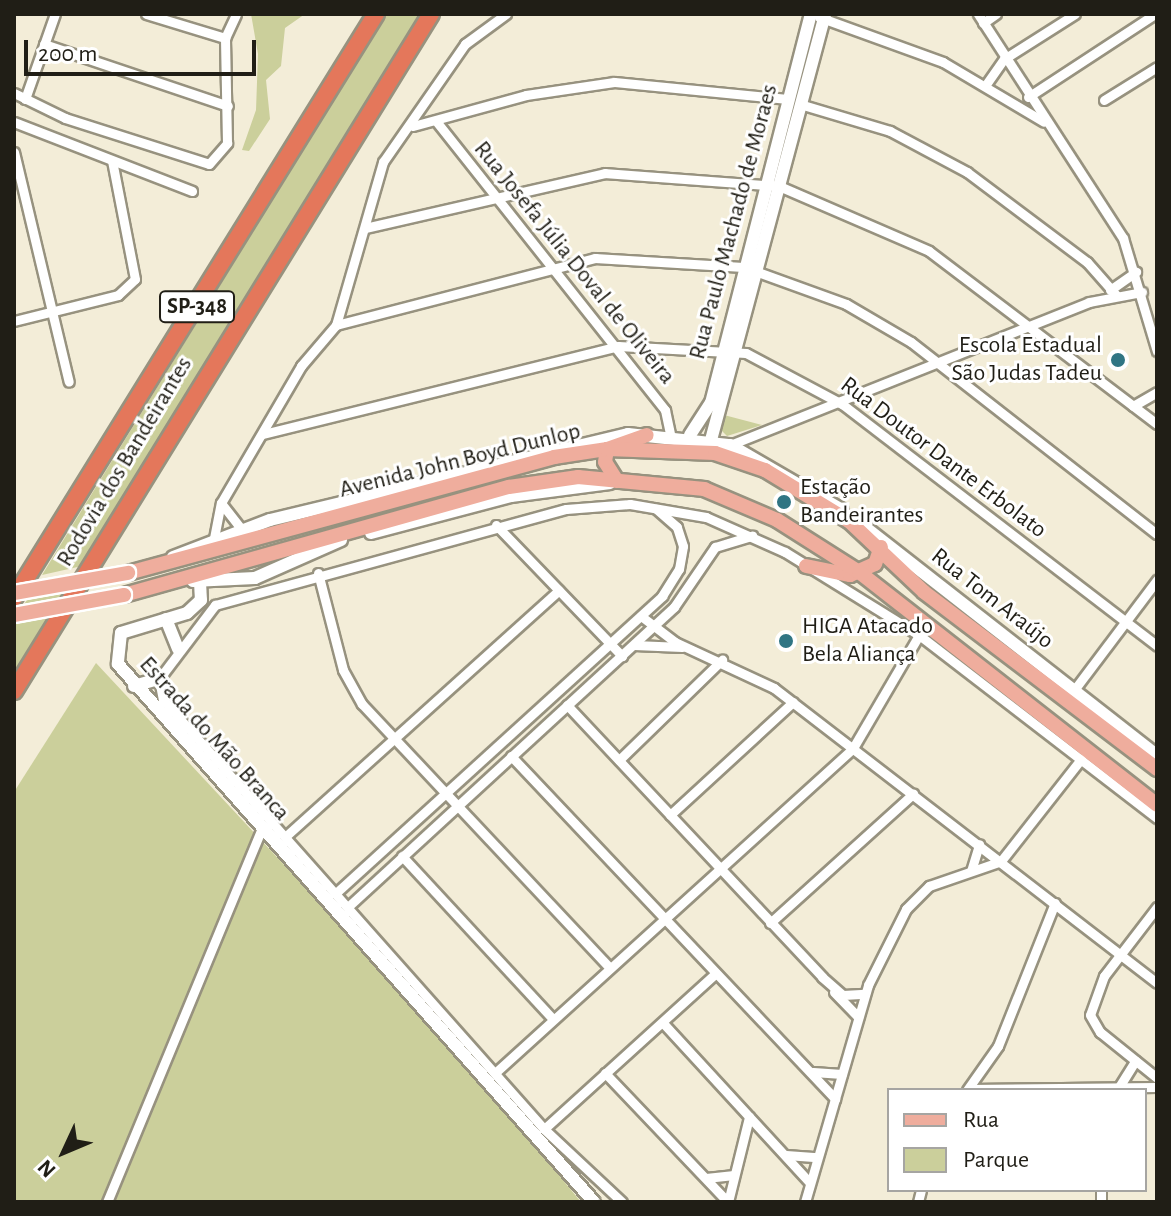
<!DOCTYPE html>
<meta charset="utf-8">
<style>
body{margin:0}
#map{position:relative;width:1171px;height:1216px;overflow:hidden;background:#f3edd8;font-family:"Alegreya Sans",sans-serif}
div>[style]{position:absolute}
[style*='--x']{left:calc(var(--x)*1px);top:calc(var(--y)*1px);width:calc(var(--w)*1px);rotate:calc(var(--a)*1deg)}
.green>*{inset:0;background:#cbcf9b}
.roads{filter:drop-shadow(2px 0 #97927f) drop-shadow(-2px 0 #97927f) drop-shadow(0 2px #97927f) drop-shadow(0 -2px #97927f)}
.street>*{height:9px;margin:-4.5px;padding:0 4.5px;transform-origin:4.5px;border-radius:4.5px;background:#fff}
.secondary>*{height:12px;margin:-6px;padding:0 6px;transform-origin:6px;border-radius:6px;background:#fff}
.primary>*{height:14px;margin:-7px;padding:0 7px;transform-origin:7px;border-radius:7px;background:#efad9d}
.highway>*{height:16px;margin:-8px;padding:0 8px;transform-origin:8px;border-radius:8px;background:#e4775b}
.bridges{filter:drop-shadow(2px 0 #fff) drop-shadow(-2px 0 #fff) drop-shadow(0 2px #fff) drop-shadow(0 -2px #fff)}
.primary-bridge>*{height:14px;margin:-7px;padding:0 7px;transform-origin:7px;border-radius:7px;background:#efad9d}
.dots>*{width:22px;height:22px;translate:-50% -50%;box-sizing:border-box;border:4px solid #fff;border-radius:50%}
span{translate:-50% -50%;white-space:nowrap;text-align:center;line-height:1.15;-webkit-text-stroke:6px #fff;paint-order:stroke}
.shield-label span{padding:2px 6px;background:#fff;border:2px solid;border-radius:6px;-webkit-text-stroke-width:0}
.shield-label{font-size:22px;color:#201e16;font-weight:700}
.street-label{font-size:24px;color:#201e16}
.poi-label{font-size:24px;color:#201e16}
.right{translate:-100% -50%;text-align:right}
.left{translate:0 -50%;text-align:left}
.frame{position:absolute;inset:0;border:16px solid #201e16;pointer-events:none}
.legend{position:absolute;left:887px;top:1088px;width:260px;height:104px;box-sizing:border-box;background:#fff;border:2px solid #a6a5a2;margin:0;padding:10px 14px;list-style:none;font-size:24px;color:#201e16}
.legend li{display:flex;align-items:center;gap:16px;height:40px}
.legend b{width:40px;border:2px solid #a6a5a2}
.north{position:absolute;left:24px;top:1112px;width:80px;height:80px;-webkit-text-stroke:6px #fff;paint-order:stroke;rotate:226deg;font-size:22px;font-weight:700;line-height:32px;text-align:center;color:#201e16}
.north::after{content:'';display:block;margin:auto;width:28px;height:36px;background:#201e16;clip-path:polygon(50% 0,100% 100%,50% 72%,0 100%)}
.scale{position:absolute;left:24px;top:40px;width:232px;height:36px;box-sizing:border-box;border:4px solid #201e16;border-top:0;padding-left:10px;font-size:24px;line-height:28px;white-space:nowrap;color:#201e16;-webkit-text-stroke:6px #fff;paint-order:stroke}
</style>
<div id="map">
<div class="green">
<div style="clip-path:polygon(251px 14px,305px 14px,285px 28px,281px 66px,266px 80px,270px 119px,249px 151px,242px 150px,256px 110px,258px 54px)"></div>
<div style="clip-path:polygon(386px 14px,422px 14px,82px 566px,42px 575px)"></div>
<div style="clip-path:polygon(724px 415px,762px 425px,727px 436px,720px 429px)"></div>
<div style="clip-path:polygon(67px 590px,14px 675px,14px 619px,29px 597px)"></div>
<div style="clip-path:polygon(96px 663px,451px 1044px,581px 1202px,14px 1202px,14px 792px)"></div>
</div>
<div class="roads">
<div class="street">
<div style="--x:146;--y:14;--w:83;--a:16.9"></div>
<div style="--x:978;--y:14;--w:267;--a:57.1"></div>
<div style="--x:1123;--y:238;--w:118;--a:73.3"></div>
<div style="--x:819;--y:17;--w:132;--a:19.9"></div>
<div style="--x:943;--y:62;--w:117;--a:30.7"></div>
<div style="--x:983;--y:23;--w:16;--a:-35"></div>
<div style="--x:44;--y:44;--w:194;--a:18.6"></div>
<div style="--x:987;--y:83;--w:29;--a:-55"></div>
<div style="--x:1004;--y:59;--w:84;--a:-32.4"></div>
<div style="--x:14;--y:93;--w:57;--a:26.1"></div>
<div style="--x:65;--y:118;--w:151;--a:17.7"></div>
<div style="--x:209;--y:164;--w:28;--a:-49"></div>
<div style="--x:227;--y:143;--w:105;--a:-91.1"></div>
<div style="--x:225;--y:38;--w:26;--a:-65"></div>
<div style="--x:1028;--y:97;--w:152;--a:-33.2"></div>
<div style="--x:25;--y:99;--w:90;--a:-70.6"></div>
<div style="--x:1104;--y:100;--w:62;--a:-31.9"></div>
<div style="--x:803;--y:105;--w:91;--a:16.6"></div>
<div style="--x:890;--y:131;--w:87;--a:28"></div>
<div style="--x:967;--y:172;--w:150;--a:36.9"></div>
<div style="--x:1087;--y:262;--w:45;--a:48.6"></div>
<div style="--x:436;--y:121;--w:369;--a:51.6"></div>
<div style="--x:665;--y:410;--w:25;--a:78"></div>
<div style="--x:14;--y:122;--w:191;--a:21.2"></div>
<div style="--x:413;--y:126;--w:117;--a:-15.3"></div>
<div style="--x:526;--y:95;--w:89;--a:-8.4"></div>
<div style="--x:614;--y:82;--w:175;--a:5.6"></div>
<div style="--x:14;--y:152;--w:236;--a:76.6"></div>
<div style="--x:365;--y:228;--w:246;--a:-12.9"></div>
<div style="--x:605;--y:173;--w:174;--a:4.3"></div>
<div style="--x:779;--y:186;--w:163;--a:23.4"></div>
<div style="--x:929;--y:251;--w:286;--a:37.2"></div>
<div style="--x:755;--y:271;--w:97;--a:19.9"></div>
<div style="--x:846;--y:304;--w:75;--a:30.3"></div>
<div style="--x:911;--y:342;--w:312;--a:38"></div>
<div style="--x:1110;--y:290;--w:32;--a:-35"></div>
<div style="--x:14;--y:321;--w:107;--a:-14"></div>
<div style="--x:118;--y:295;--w:23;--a:-43"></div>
<div style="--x:135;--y:279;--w:120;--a:-101"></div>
<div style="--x:336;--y:325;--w:268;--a:-14.5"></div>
<div style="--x:595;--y:258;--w:148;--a:3.5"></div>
<div style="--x:1133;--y:406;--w:28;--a:-30"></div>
<div style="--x:263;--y:434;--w:366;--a:-13.9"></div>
<div style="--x:618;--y:346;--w:128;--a:3.1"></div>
<div style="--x:746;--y:353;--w:109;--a:28"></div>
<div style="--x:842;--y:404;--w:397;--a:37.5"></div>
<div style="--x:730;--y:445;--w:386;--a:-21.7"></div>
<div style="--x:1089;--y:302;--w:54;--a:-10.7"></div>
<div style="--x:221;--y:503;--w:33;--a:52"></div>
<div style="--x:496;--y:525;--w:182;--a:46.1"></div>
<div style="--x:214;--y:538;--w:36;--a:-79"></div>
<div style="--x:221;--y:503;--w:159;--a:-59.7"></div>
<div style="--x:301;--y:366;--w:54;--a:-49.5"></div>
<div style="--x:336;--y:325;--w:170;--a:-73.9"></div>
<div style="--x:383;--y:162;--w:144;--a:-55.2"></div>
<div style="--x:465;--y:44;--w:51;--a:-36.2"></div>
<div style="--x:318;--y:573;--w:100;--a:75.5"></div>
<div style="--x:343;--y:670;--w:39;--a:61"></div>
<div style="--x:362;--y:704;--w:362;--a:46.8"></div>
<div style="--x:641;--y:616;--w:43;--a:37.4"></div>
<div style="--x:675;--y:642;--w:109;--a:24.9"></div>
<div style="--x:774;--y:688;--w:483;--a:37.6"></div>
<div style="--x:634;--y:645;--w:48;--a:2.4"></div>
<div style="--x:1074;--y:690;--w:138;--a:-53"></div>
<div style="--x:567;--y:705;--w:373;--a:46.8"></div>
<div style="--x:822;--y:977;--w:28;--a:41"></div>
<div style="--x:843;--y:995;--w:22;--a:-3"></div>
<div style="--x:511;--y:756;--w:472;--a:46.6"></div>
<div style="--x:619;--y:760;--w:144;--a:-44.2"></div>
<div style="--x:670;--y:815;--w:167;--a:-42.6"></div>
<div style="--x:286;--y:836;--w:367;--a:-42"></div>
<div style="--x:402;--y:856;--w:222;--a:47.2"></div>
<div style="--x:971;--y:871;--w:28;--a:-73"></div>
<div style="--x:337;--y:892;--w:440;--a:-42.3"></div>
<div style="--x:662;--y:596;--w:32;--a:-58"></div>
<div style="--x:679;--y:569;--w:23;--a:-80"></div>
<div style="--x:683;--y:546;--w:20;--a:-108"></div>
<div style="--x:677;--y:527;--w:28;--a:-139"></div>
<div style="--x:350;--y:905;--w:440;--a:-42.6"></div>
<div style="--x:674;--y:607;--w:73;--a:-55.7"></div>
<div style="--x:715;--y:547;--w:39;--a:-17"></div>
<div style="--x:1157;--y:907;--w:87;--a:127.5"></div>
<div style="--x:1104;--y:976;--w:41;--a:109.7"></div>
<div style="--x:1090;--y:1015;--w:20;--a:60"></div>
<div style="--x:1100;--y:1032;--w:73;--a:38.9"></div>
<div style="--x:770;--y:923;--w:193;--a:-42.1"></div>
<div style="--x:834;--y:992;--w:35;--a:46"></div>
<div style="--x:663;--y:1023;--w:216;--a:47.4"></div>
<div style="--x:496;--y:1072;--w:482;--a:-42.2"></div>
<div style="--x:853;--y:748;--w:131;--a:-59.7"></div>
<div style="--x:813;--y:1072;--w:29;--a:4"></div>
<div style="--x:605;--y:1073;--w:178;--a:46.4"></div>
<div style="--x:1119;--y:1087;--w:31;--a:-58"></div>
<div style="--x:969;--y:1089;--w:188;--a:-0.6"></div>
<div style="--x:967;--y:1090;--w:54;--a:-54.8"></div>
<div style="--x:998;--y:1046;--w:154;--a:-68.3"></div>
<div style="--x:544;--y:1129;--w:232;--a:-42.2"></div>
<div style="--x:786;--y:1155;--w:31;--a:4"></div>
<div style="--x:706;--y:1178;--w:28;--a:-6"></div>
<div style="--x:1101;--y:1190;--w:12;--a:90"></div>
<div style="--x:107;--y:1202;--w:406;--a:-67.5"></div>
<div style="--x:622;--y:1202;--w:107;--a:-136.9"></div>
<div style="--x:544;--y:1129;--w:574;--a:-131.61"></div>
<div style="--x:163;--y:700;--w:21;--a:-101"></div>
<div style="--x:159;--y:679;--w:93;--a:-52.9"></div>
<div style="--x:215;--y:605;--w:364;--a:-15.3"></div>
<div style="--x:566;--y:509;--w:64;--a:-4.5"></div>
<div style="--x:630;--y:504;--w:77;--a:9.7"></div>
<div style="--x:706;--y:517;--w:86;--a:23.9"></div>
<div style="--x:785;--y:552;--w:158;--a:31.8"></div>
<div style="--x:919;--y:635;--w:300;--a:37.6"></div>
<div style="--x:728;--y:1202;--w:88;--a:-76.1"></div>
<div style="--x:805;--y:1202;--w:226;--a:-73.8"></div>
<div style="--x:868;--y:985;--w:85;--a:-63.4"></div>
<div style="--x:906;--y:909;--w:33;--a:-45"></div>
<div style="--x:929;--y:886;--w:76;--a:-19.1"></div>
<div style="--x:1001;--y:861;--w:130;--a:-51.9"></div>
<div style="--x:918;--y:1202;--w:12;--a:-76"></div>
</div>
<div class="secondary">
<div style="--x:690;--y:435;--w:38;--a:-57"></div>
<div style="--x:711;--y:403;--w:402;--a:-75.6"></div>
<div style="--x:711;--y:440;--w:441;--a:-75"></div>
<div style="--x:857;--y:521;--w:380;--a:38"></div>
<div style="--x:371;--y:533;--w:145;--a:-14.8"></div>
<div style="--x:511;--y:496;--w:100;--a:-7.5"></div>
<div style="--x:173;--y:557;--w:104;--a:-20.9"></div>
<div style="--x:270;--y:520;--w:368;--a:-13.5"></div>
<div style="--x:628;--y:434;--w:103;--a:6.2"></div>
<div style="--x:730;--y:445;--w:129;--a:30.1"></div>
<div style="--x:193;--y:581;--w:62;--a:-2.8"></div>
<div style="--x:255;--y:578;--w:94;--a:-23.8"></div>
<div style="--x:200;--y:582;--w:18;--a:87"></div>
<div style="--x:201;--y:600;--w:19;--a:137"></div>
<div style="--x:187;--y:613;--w:69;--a:163.1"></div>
<div style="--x:121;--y:633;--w:31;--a:96"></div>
<div style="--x:118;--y:664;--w:718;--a:48.5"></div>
<div style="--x:166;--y:619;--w:32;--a:68"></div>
<div style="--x:134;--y:686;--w:26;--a:-16"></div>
</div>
<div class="primary">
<div style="--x:617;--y:481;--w:22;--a:-122"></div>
<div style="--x:605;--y:462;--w:13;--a:-81"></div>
<div style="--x:607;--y:449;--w:42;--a:-19.3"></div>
<div style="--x:806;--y:566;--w:45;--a:11.6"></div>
<div style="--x:850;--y:575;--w:27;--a:-24"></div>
<div style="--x:875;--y:564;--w:18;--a:-71"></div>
<div style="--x:128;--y:573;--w:442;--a:-15.2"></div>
<div style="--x:554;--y:457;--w:54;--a:-8.6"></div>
<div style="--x:607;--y:449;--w:108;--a:2.1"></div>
<div style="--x:715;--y:453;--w:53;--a:18.8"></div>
<div style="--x:765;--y:470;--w:98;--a:31.3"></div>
<div style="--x:849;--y:521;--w:103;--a:43.4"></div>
<div style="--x:924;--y:592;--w:293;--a:37.2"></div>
<div style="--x:124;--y:595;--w:400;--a:-15.7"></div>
<div style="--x:509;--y:487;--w:70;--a:-8.2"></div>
<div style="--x:578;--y:477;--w:127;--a:5.4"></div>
<div style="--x:704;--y:489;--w:79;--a:23"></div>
<div style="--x:777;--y:520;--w:97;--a:32.4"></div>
<div style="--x:859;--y:572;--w:378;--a:38"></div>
</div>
<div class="highway">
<div style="--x:14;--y:598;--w:687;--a:-58.21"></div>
<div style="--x:14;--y:691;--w:795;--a:-58.37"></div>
</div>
</div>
<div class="bridges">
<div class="primary-bridge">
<div style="--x:14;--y:593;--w:116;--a:-10"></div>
<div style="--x:14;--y:615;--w:112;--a:-10.3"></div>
</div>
</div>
<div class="dots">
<div style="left:1118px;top:360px;background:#307583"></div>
<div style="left:784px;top:502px;background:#307583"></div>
<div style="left:786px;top:641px;background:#307583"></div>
</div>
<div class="shield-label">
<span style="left:197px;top:307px">SP-348</span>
</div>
<div class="street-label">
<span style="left:734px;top:222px;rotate:-75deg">Rua Paulo Machado de Moraes</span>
<span style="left:574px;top:263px;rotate:51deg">Rua Josefa Júlia Doval de Oliveira</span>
<span style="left:943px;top:458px;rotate:37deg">Rua Doutor Dante Erbolato</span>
<span style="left:460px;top:461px;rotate:-14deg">Avenida John Boyd Dunlop</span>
<span style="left:125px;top:462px;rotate:-59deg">Rodovia dos Bandeirantes</span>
<span style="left:992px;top:599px;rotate:38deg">Rua Tom Araújo</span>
<span style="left:214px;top:739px;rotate:48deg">Estrada do Mão Branca</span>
</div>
<div class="poi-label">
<span class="right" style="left:1102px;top:360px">Escola Estadual<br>São Judas Tadeu</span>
<span class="left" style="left:800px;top:502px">Estação<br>Bandeirantes</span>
<span class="left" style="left:802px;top:641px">HIGA Atacado<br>Bela Aliança</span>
</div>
<div class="frame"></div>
<ul class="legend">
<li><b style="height:10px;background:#efad9d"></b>Rua</li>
<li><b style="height:22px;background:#cbcf9b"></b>Parque</li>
</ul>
<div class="north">N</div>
<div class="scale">200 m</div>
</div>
